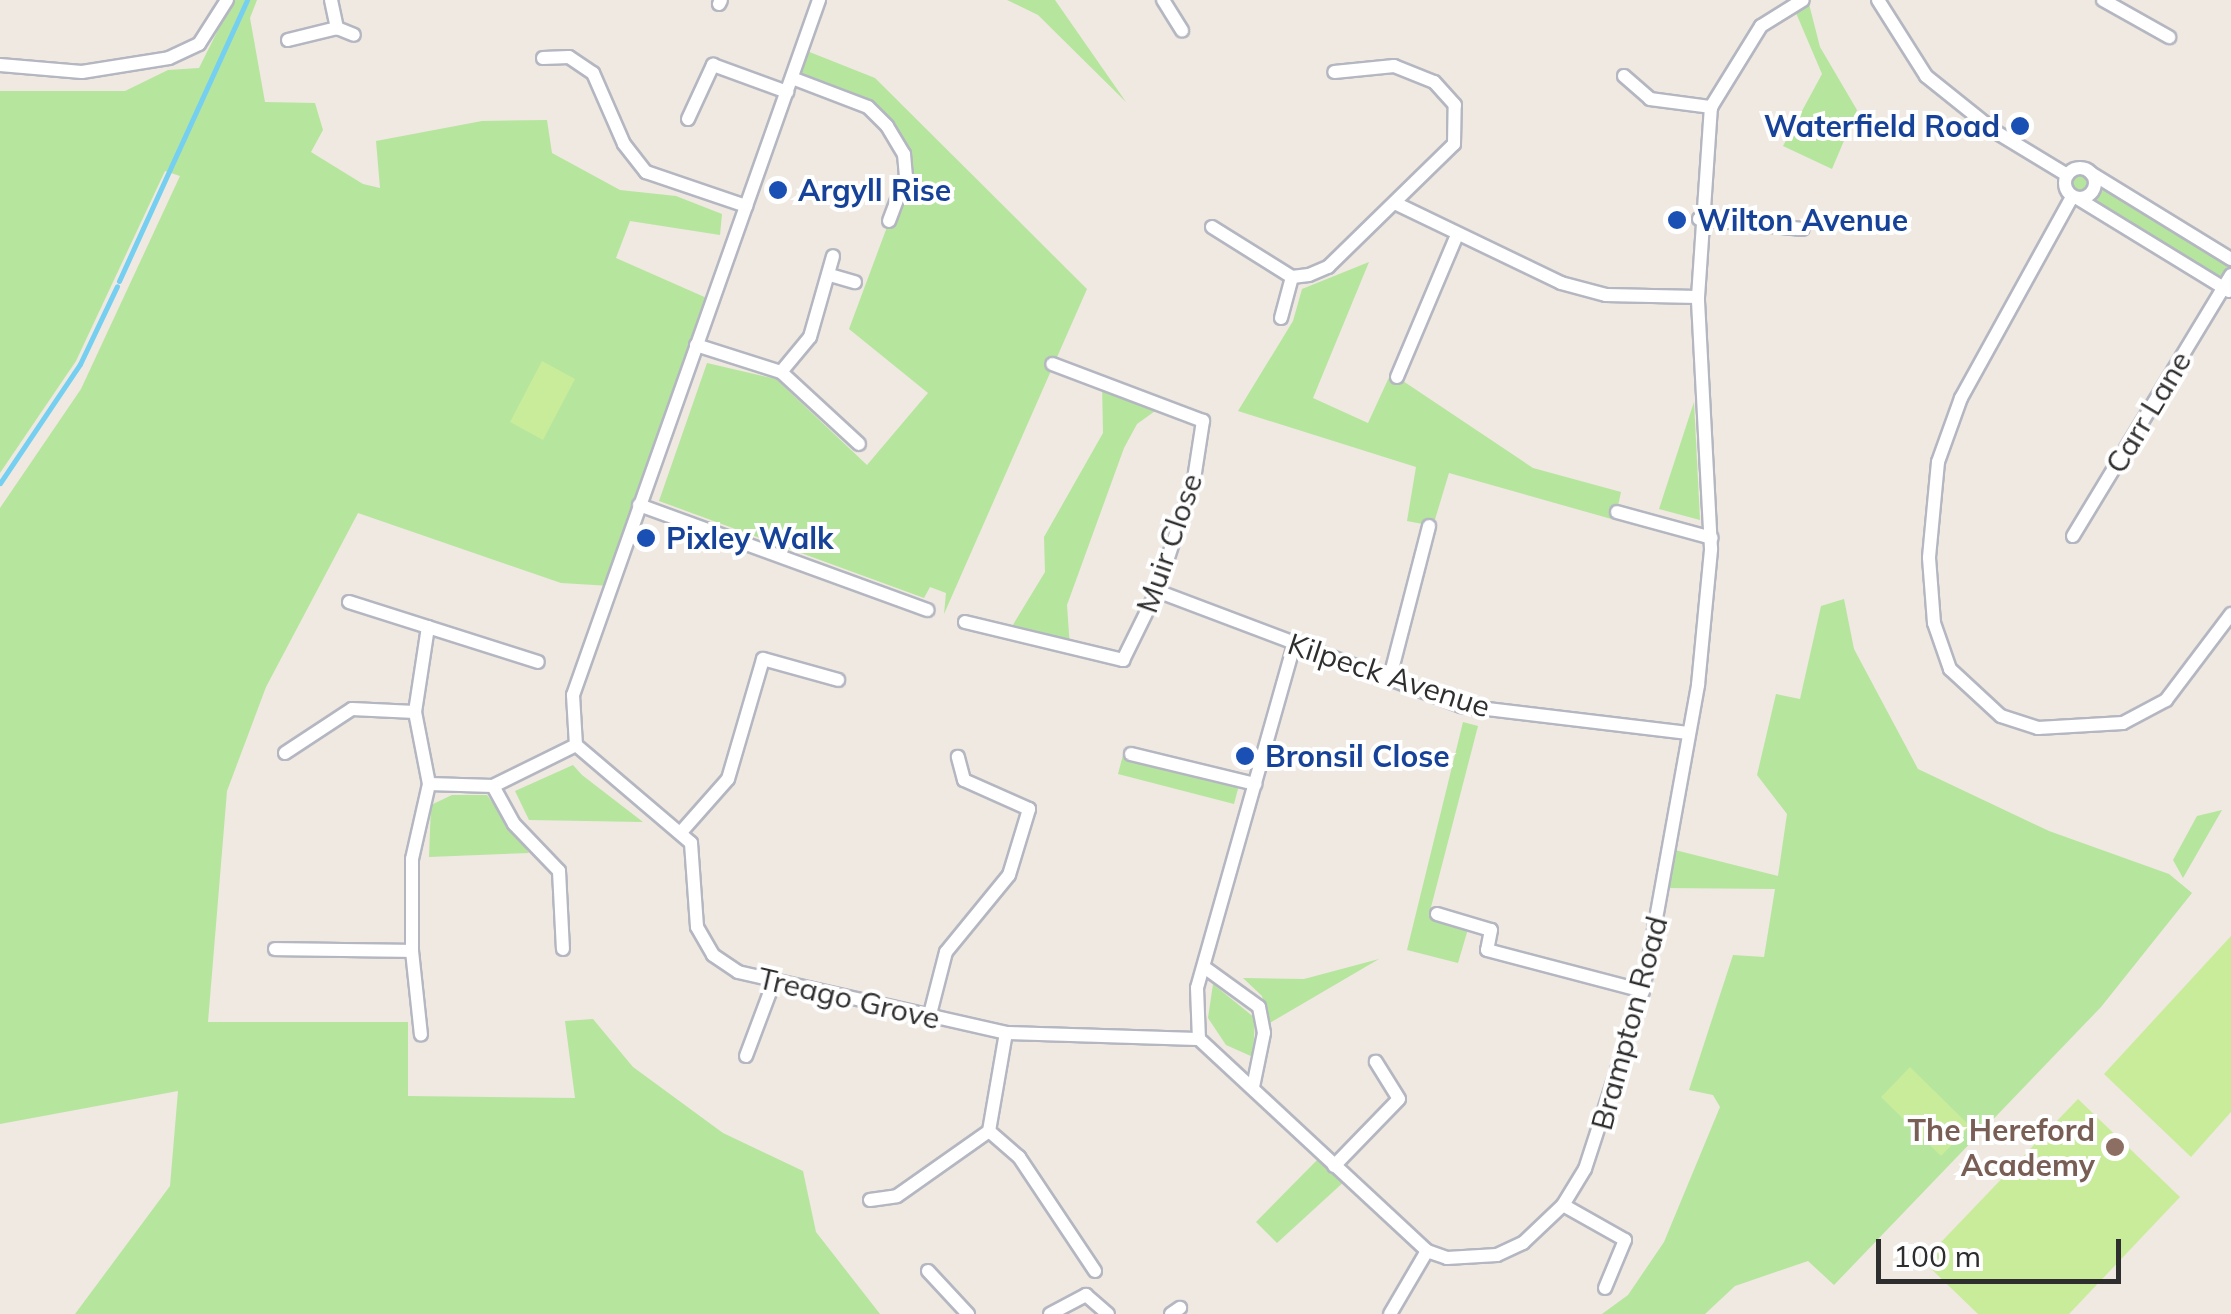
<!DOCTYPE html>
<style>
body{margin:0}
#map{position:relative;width:2231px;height:1314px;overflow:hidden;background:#efe9e1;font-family:Mulish,sans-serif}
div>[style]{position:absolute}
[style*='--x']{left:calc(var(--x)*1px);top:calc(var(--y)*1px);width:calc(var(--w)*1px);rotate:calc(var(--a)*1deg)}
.green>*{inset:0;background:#b6e59e}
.pitch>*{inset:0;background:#c9ec9a}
.stream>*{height:5px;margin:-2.5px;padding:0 2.5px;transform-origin:2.5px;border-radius:2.5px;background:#75cff0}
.roads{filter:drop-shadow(2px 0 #b4b7c1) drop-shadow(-2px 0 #b4b7c1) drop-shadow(0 2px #b4b7c1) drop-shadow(0 -2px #b4b7c1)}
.street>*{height:12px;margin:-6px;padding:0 6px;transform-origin:6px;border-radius:6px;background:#fff}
.street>.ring{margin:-6px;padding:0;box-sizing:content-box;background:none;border:12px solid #fff;border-radius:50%}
.dots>*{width:28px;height:28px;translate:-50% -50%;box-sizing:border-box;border:5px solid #fff;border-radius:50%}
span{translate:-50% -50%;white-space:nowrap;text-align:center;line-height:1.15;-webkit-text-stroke:8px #fff;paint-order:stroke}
.transit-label{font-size:30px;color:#164399;font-weight:700}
.right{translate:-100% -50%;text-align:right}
.left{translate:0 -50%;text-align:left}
.street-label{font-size:30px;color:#2e2e2e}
.education-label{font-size:30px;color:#785e54;font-weight:700}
.scale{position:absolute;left:1876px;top:1239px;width:245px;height:45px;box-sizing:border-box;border:5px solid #2e2e2e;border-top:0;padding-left:12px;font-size:30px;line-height:35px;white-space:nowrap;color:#2e2e2e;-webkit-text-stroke:8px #fff;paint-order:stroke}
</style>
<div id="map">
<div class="green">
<div style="clip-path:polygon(233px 0,257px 0,250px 18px,265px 102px,315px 103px,323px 130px,311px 152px,363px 184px,380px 188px,376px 141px,482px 121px,547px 120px,552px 153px,620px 190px,676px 196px,722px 214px,720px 235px,630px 221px,616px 258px,709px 299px,611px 586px,561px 583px,358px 513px,266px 687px,227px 791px,208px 1022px,408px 1022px,408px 1096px,575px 1098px,565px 1021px,593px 1019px,633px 1067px,723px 1133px,803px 1171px,816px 1232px,880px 1314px,75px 1314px,170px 1186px,178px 1091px,0 1124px,0 508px,81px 389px,180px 176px,165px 171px,76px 361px,0 473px,0 91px,125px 91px,168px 70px,199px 68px)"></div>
<div style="clip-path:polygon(1007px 0,1055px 0,1126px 102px,1038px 15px)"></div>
<div style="clip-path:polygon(1808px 0,1820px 47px,1857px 110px,1832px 169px,1783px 146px,1822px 74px,1793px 6px)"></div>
<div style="clip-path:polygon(802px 49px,875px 78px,1087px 289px,944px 614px,946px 593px,930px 587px,924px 598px,659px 501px,707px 363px,776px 379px,867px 465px,928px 393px,849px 329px,906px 176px,904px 154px,868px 107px,792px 78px)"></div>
<div style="clip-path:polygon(2074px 169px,2231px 259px,2231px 292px,2072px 197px,2065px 183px)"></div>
<div style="clip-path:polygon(1369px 262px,1313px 398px,1368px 423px,1391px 373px,1533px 468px,1621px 492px,1615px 520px,1449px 473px,1433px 526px,1407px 521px,1416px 467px,1238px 411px,1293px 321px,1302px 289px)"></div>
<div style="clip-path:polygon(1102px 383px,1162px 406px,1137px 424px,1124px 448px,1067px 605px,1070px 648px,1008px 633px,1045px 572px,1044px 537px,1103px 433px)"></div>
<div style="clip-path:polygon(1694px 402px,1700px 520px,1659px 509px)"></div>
<div style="clip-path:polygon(1844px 599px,1854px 649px,1918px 769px,2049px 831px,2169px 874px,2192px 893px,2101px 1007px,1834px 1285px,1808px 1261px,1735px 1286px,1705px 1314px,1602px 1314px,1628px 1295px,1664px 1242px,1720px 1107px,1713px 1095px,1689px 1090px,1733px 955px,1764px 957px,1775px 889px,1665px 888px,1671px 849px,1778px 876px,1787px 814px,1757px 775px,1776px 694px,1800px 699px,1821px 606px)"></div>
<div style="clip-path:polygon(1463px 722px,1478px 726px,1429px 915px,1468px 929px,1458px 963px,1407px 950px)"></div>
<div style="clip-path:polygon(1123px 755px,1239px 785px,1234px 804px,1118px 774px)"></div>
<div style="clip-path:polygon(573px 765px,582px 775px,643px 822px,529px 820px,515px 791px)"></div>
<div style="clip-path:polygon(452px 795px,487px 795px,529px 853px,429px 857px,431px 805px)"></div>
<div style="clip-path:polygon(2222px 810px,2183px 878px,2173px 860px,2197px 816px)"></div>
<div style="clip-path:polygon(1379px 959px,1268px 1024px,1262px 996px,1243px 978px,1304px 979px)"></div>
<div style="clip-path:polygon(1213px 984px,1255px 1018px,1253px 1057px,1226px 1045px,1208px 1018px)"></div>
<div style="clip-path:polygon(1323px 1154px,1347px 1179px,1277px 1243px,1256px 1222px)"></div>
</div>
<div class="pitch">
<div style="clip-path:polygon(542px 361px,575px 379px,543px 440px,510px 422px)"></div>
<div style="clip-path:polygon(2231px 936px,2231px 1112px,2191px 1157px,2104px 1074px)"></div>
<div style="clip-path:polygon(1910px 1067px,1970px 1126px,1941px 1156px,1881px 1097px)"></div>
<div style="clip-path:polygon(2078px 1099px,2180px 1197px,2069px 1314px,1978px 1314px,1923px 1261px)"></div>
</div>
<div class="stream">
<div style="--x:119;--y:281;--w:309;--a:-65.5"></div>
<div style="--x:0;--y:483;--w:143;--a:-56.1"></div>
<div style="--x:80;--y:364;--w:86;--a:-64.6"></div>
</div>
<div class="roads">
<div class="street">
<div style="--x:331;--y:0;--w:29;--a:78"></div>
<div style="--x:819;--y:0;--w:737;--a:109.49"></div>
<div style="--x:573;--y:695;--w:50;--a:86.6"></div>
<div style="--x:576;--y:745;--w:151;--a:40.4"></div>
<div style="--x:691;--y:843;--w:84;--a:85.9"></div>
<div style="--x:697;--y:927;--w:32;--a:60"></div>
<div style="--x:713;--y:955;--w:30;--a:34"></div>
<div style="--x:738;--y:972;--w:275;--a:12.8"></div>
<div style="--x:1006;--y:1033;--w:193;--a:1.8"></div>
<div style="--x:1163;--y:0;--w:36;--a:58"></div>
<div style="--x:1878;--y:0;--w:90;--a:57.7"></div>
<div style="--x:1926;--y:76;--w:90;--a:38.7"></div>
<div style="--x:1996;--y:132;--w:83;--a:31.2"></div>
<div style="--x:2103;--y:0;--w:76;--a:29.3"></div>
<div style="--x:719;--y:4;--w:4;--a:-63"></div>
<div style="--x:288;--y:40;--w:50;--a:-13.8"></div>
<div style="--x:337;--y:28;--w:18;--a:22"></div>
<div style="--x:543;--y:58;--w:26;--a:-2"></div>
<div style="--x:569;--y:57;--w:29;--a:34"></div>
<div style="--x:593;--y:73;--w:77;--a:66.4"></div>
<div style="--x:624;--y:144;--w:36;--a:52"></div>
<div style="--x:646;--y:172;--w:106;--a:18.8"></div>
<div style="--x:0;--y:65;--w:82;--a:4.9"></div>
<div style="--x:82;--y:72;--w:88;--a:-9.1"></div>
<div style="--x:169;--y:58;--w:33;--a:-25"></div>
<div style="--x:199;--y:44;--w:52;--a:-57.5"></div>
<div style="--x:1624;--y:76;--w:35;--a:41"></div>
<div style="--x:1650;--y:99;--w:62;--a:7.5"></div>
<div style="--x:792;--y:78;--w:81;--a:20.9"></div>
<div style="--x:868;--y:107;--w:27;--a:45"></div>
<div style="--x:887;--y:126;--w:33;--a:59"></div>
<div style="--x:904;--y:154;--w:22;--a:85"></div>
<div style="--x:906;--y:176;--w:48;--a:110.7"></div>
<div style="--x:688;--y:119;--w:60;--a:-65.2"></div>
<div style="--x:713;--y:65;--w:79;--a:20"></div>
<div class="ring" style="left:2065px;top:168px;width:18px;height:18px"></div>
<div style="--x:2091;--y:173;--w:164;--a:31.6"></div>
<div style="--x:2072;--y:197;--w:230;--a:118.9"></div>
<div style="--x:1961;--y:398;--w:68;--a:109.8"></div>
<div style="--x:1938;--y:462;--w:96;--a:95.4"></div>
<div style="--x:1929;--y:558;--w:65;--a:85.6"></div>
<div style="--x:1934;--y:623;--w:49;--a:70.8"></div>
<div style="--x:1950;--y:669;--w:69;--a:42.7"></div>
<div style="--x:2001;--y:716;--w:39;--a:18"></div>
<div style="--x:2038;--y:728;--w:85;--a:-3.4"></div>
<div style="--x:2123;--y:723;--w:49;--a:-28.1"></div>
<div style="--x:2166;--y:700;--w:108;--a:-52.9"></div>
<div style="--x:2077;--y:198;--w:178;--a:31.5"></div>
<div style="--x:1397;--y:204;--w:182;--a:25.7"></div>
<div style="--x:1561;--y:283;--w:47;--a:14.9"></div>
<div style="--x:1606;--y:295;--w:92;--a:1.2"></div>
<div style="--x:1699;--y:219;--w:104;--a:5.5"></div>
<div style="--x:1212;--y:227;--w:94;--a:32"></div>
<div style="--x:1292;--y:277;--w:17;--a:-7"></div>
<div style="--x:1309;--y:275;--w:21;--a:-23"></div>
<div style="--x:1328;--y:267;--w:176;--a:-44.3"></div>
<div style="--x:1454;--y:144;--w:39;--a:-89"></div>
<div style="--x:1455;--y:105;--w:31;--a:-132"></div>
<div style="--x:1434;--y:82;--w:43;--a:-158.2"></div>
<div style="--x:1394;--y:66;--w:60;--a:174.3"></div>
<div style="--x:830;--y:275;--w:26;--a:16"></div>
<div style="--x:1281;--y:318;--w:42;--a:-75"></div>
<div style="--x:696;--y:345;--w:89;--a:17.6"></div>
<div style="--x:781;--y:372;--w:45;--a:-50.4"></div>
<div style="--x:810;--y:337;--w:84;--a:-74.1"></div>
<div style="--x:781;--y:372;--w:106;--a:42.7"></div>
<div style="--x:1397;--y:377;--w:154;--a:-67.1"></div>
<div style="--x:639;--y:505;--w:307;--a:20"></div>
<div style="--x:1617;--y:512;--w:98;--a:15.3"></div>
<div style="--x:2073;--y:536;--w:305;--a:-58.8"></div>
<div style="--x:1157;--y:591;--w:326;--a:20.7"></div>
<div style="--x:1462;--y:706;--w:228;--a:6.8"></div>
<div style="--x:349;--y:602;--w:198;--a:17.6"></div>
<div style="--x:965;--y:622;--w:163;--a:13.5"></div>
<div style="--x:1123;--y:660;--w:77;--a:-63.8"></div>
<div style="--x:1157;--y:591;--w:118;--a:-71.7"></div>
<div style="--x:1194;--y:479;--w:59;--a:-81.2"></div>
<div style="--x:1203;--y:421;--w:161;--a:-159.3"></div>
<div style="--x:428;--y:627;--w:86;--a:98.7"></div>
<div style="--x:415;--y:712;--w:73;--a:79"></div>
<div style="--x:1294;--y:645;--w:356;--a:105.8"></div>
<div style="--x:1197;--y:988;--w:51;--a:87.8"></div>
<div style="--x:1199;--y:1039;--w:311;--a:42.9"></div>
<div style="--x:1427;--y:1251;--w:21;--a:19"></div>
<div style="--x:1447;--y:1258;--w:50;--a:-3.4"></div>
<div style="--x:1497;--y:1255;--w:29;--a:-25"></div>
<div style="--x:1523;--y:1243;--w:55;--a:-43.5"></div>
<div style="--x:1563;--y:1205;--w:42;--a:-58.6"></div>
<div style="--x:1585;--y:1169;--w:187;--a:-72"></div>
<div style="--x:1643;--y:991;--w:311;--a:-79.8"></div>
<div style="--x:1698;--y:685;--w:137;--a:-84.5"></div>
<div style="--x:1711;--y:549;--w:252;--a:-93"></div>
<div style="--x:1698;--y:297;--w:190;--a:-86.1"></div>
<div style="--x:1711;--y:107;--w:95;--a:-58.3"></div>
<div style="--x:1761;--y:26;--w:49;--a:-31.8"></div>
<div style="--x:1389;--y:681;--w:160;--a:-75.5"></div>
<div style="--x:285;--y:753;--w:80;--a:-33.3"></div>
<div style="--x:352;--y:709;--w:63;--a:2.7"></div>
<div style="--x:1131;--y:754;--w:128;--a:13.6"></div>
<div style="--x:493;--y:786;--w:43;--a:61.1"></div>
<div style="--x:514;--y:824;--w:65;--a:46.2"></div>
<div style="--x:559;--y:871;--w:78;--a:87.1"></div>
<div style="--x:682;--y:831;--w:69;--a:-48.5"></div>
<div style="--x:728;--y:779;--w:125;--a:-73.7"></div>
<div style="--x:763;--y:659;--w:78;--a:15.6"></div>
<div style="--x:1437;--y:914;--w:56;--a:16.5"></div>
<div style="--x:1491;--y:930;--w:20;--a:101"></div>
<div style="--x:1487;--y:950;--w:161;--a:14.7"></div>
<div style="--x:275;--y:949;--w:137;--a:0.8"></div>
<div style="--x:412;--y:951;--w:92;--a:-90"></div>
<div style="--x:412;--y:859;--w:77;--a:-77.2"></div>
<div style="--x:429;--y:784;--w:64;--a:1.8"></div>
<div style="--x:493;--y:786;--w:93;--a:-26.3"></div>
<div style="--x:412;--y:951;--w:84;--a:83.9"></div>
<div style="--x:1204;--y:967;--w:68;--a:36"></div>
<div style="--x:1259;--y:1007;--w:26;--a:79"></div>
<div style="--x:1264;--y:1033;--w:55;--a:101.5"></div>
<div style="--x:929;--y:1018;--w:68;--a:-75.6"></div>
<div style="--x:946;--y:952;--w:99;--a:-50.7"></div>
<div style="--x:1009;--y:875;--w:69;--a:-73.1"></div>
<div style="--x:1029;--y:809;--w:71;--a:-156"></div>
<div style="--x:964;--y:780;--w:24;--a:-105"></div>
<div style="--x:746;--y:1056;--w:77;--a:-69.4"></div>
<div style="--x:989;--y:1131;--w:40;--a:41"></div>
<div style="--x:1019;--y:1157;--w:137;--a:56.3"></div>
<div style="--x:1334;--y:1166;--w:93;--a:-45.9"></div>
<div style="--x:1399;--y:1099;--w:44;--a:-121.9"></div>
<div style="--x:870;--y:1200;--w:27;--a:-8"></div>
<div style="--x:897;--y:1196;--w:113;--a:-35.2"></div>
<div style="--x:989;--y:1131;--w:99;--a:-80.2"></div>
<div style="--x:1563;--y:1205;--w:71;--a:29.4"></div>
<div style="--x:1625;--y:1240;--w:52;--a:112.6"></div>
<div style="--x:928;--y:1271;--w:59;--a:47.1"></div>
<div style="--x:1050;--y:1314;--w:41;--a:-27.8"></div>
<div style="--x:1086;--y:1295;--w:29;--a:41"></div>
<div style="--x:1171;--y:1314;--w:11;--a:-34"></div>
<div style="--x:1390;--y:1314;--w:73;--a:-59.6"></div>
</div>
</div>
<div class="dots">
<div style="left:2020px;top:126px;background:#1a4fb4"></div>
<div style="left:778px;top:190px;background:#1a4fb4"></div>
<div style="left:1677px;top:220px;background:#1a4fb4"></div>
<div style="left:646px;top:538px;background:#1a4fb4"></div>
<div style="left:1245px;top:756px;background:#1a4fb4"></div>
<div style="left:2115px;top:1147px;background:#8d6e63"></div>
</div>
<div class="transit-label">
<span class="right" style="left:2000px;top:126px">Waterfield Road</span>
<span class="left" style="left:798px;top:190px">Argyll Rise</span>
<span class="left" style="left:1697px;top:220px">Wilton Avenue</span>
<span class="left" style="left:666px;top:538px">Pixley Walk</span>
<span class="left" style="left:1265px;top:756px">Bronsil Close</span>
</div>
<div class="street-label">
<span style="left:2148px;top:412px;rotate:-59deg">Carr Lane</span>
<span style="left:1169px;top:543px;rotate:-71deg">Muir Close</span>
<span style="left:1389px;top:675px;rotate:18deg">Kilpeck Avenue</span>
<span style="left:849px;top:998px;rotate:13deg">Treago Grove</span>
<span style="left:1629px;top:1023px;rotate:-75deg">Brampton Road</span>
</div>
<div class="education-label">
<span class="right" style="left:2095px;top:1147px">The Hereford<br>Academy</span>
</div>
<div class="scale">100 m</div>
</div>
